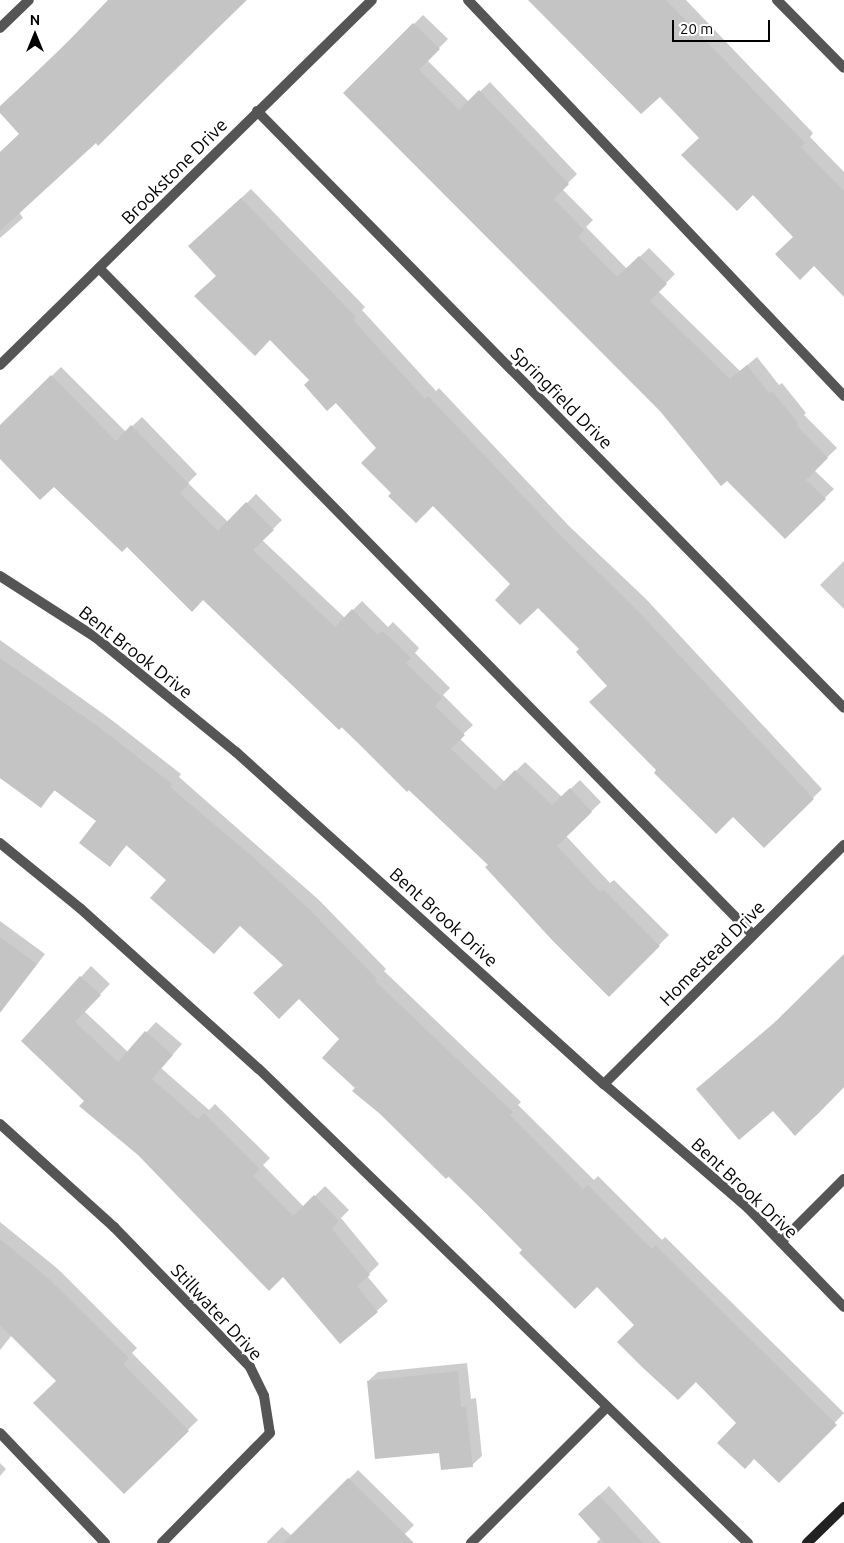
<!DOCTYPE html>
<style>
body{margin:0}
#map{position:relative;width:844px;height:1543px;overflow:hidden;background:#fff;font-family:Ubuntu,sans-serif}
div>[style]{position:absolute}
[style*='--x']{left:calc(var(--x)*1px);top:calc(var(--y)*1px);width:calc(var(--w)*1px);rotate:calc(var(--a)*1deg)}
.shadow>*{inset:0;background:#0003}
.building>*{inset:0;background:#c4c4c4}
.lane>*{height:10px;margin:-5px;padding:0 5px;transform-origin:5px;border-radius:5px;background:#555}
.street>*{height:10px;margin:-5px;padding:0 5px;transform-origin:5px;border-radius:5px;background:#555}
.secondary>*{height:10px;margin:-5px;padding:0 5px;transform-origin:5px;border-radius:5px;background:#222}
span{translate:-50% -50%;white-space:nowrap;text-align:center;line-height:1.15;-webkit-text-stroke:5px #fff;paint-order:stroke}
.street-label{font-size:18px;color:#000}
.north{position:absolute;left:10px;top:10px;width:50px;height:50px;-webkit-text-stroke:4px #fff;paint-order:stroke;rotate:0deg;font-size:14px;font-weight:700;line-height:20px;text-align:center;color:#000}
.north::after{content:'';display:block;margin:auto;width:18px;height:22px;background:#000;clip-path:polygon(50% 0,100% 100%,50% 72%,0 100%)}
.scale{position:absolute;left:672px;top:20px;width:98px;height:22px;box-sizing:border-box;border:2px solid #000;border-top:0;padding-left:6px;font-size:15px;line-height:18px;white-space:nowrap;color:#000;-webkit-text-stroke:4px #fff;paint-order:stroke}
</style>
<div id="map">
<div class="shadow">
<div style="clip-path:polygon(111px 0,247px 0,98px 144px,96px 142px,19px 212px,23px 218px,0 238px,0 152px,21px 134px,0 107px)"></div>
<div style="clip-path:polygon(530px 0,686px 0,813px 133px,810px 137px,844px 172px,844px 295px,814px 264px,795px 237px,660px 95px)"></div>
<div style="clip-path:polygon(423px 15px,448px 39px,427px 60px,469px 102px,490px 82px,577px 174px,562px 189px,593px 220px,586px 227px,627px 269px,649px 248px,675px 274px,658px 291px,740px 371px,757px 357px,779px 385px,782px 383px,806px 413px,804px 415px,837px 448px,814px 470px,834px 489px,785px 537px,345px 93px)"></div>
<div style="clip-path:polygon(251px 189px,365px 307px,362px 310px,436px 391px,439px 388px,569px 526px,646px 599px,822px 789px,764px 846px,733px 816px,658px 770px,608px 686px,581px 649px,433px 504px,393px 493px,378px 448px,217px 275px,199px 237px)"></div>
<div style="clip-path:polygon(61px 367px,126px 432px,142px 417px,197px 474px,188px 483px,228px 522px,256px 494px,282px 520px,262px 540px,345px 618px,362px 601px,388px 627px,393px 622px,419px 648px,415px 653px,450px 688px,443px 695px,473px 725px,459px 738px,505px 782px,525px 762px,562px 797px,580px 780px,601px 802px,566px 836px,610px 883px,614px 880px,669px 935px,609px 995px,489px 865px,203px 598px,127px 545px,54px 485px,0 458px,0 427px)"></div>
<div style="clip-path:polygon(844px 561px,844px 609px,820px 585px)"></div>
<div style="clip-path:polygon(0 640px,109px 718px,181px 774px,179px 777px,319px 900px,386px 969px,384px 971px,521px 1102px,518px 1105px,594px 1180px,598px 1176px,662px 1240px,665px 1237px,844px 1413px,779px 1482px,738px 1423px,597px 1286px,524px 1250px,357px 1088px,341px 1039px,284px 965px,240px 924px,168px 880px,127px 845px,110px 865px,97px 821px,55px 790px,41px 806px,0 778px)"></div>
<div style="clip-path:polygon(0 921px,45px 954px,0 1013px)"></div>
<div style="clip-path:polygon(844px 955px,844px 1087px,819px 1113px,795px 1134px,773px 1110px,697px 1089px,785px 1014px)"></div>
<div style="clip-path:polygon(91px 966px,110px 984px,84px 1011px,128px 1052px,156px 1022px,182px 1044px,161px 1068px,209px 1110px,215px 1104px,270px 1158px,263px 1165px,304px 1207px,325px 1186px,349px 1210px,341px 1218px,379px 1264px,367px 1276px,388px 1301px,340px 1343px,283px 1275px,23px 1041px)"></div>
<div style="clip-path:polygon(0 1222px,58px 1269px,137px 1348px,132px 1353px,198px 1420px,124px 1492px,58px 1381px,12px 1335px,0 1350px)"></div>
<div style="clip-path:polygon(467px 1363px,471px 1399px,476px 1398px,482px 1456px,472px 1465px,440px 1452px,368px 1381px,378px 1372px)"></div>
<div style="clip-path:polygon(0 1463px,6px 1469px,0 1476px)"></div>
<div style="clip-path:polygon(358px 1470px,414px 1525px,396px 1543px,266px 1543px,282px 1527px,292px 1536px)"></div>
<div style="clip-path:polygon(609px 1486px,661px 1543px,596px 1543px,601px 1538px,589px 1505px)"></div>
</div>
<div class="building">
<div style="clip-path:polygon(108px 0,246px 0,98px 146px,96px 143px,0 231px,0 152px,19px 134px,0 113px,0 106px,55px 55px)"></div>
<div style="clip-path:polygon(528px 0,666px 0,805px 143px,801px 147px,844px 191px,844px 297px,814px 266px,800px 280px,775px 254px,793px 237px,753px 195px,737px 211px,681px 155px,699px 138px,660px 97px,641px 114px)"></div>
<div style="clip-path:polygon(413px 23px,440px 49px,419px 70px,459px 110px,479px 90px,569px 184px,554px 199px,584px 230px,578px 237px,617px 277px,639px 256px,667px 284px,650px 301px,730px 379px,747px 365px,769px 393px,772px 391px,798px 423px,796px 425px,828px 458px,806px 480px,826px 499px,785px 539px,727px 481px,721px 486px,660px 411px,343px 93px)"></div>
<div style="clip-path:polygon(241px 198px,356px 317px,353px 320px,425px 399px,428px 396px,560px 535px,636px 609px,814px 799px,764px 848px,733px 817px,716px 834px,654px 773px,656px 770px,589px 702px,607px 686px,576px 652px,579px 649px,538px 608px,520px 625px,495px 600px,510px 584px,433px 506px,416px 523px,388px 496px,391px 493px,361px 463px,376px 448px,336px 403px,327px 411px,304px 385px,309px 380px,270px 340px,255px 356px,194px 296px,216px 276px,188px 246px)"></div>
<div style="clip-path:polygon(51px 375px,116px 441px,131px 425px,189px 484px,180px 493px,218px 531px,246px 502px,274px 530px,253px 550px,335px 627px,352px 609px,378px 635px,383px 631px,411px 658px,406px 663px,442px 698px,435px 706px,465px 735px,451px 749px,495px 790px,515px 770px,552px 805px,570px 788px,592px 812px,557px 846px,600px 892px,603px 889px,660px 946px,609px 997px,552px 940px,485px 867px,488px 865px,409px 790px,407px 792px,342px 727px,339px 730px,203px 600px,192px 612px,127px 547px,122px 552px,54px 487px,40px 500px,0 459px,0 425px)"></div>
<div style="clip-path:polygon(0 658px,99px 727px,172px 784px,170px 787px,253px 857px,310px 910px,377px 979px,375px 981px,513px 1112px,510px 1115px,583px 1189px,588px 1185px,652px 1249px,655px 1245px,837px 1425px,779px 1483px,754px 1459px,745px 1469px,717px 1443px,736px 1423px,696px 1382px,678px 1400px,642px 1367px,617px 1342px,634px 1325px,597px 1287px,575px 1309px,519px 1253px,522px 1250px,449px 1176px,446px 1179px,379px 1113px,352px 1091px,355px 1088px,322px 1058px,339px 1039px,299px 999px,279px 1019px,253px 993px,283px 965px,240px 926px,214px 954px,150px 898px,166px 880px,126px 845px,110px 867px,79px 843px,96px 821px,54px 790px,41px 808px,0 778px)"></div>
<div style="clip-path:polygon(0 937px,37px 964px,0 1012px)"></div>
<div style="clip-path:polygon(844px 954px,844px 1087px,795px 1136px,773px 1111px,739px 1140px,696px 1089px,774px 1023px)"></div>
<div style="clip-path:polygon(80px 976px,101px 995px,75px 1022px,118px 1062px,145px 1031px,173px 1055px,152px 1079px,198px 1119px,204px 1113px,260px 1169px,253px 1176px,293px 1216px,314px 1195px,339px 1221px,332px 1229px,370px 1275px,357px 1286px,378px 1312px,340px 1344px,283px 1277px,269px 1291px,138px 1155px,79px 1106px,84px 1101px,21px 1041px)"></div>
<div style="clip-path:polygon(0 1239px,49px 1279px,129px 1358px,123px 1364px,189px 1431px,124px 1494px,33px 1403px,56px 1381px,0 1325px)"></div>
<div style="clip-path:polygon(458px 1371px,461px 1407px,466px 1407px,473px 1467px,441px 1470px,439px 1453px,375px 1459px,367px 1381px)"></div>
<div style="clip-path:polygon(348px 1478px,414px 1543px,283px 1543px)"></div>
<div style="clip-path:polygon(599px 1495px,643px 1543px,604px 1543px,578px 1514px)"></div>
</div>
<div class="lane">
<div style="--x:468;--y:0;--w:546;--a:46.48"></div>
<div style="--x:0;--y:28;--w:40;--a:-44"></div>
<div style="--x:99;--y:268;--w:934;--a:45.56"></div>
<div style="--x:0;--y:843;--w:104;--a:39.2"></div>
<div style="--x:81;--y:909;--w:239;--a:42"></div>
<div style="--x:259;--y:1069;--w:681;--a:44.11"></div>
<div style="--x:781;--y:1242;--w:89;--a:-45"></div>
<div style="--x:0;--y:1433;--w:152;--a:46.3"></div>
<div style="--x:471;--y:1543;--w:192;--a:-45"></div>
</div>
<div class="street">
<div style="--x:777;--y:0;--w:95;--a:45.4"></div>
<div style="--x:257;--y:111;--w:837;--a:45.48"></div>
<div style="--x:0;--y:365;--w:521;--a:-44.46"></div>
<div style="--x:0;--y:576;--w:113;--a:32.7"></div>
<div style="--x:95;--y:637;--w:182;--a:39.2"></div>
<div style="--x:236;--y:752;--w:496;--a:42.1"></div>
<div style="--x:604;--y:1084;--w:190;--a:40.7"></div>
<div style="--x:748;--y:1208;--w:138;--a:45.9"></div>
<div style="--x:604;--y:1084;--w:339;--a:-44.9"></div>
<div style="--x:0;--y:1124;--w:154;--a:42.1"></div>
<div style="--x:114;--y:1227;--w:195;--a:45.8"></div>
<div style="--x:250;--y:1367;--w:32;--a:64"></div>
<div style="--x:264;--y:1396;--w:37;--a:81"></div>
<div style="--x:270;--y:1433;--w:154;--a:134.5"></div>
</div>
<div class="secondary">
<div style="--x:807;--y:1543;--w:52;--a:-44.2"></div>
</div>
<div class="street-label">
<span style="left:174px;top:171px;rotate:-45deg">Brookstone Drive</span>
<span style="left:562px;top:398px;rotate:45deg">Springfield Drive</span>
<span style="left:136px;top:652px;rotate:38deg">Bent Brook Drive</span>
<span style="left:444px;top:917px;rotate:42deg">Bent Brook Drive</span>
<span style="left:712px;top:953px;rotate:-45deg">Homestead Drive</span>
<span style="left:745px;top:1188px;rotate:43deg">Bent Brook Drive</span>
<span style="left:217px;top:1312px;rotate:47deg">Stillwater Drive</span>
</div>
<div class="north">N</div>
<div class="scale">20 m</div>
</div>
